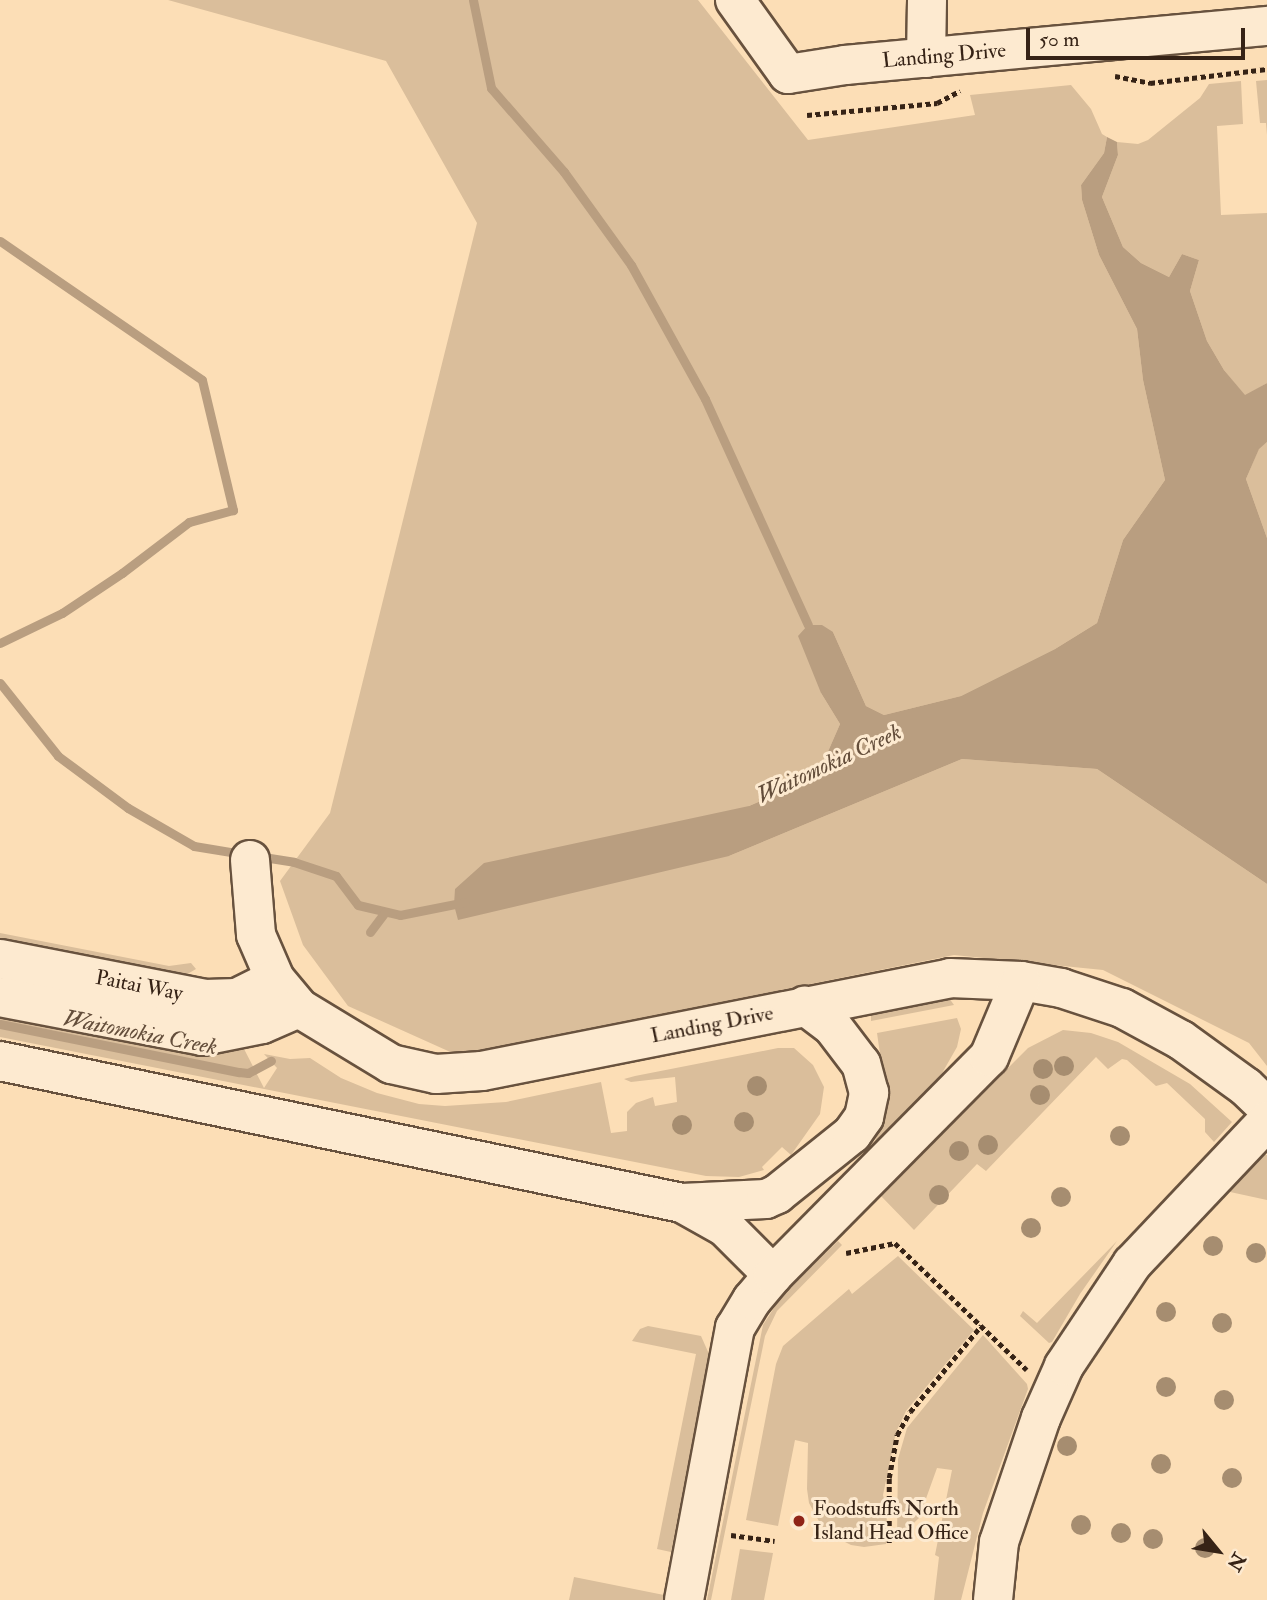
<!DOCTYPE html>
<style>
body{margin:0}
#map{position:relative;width:1267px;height:1600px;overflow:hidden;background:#fcdeb6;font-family:"IM FELL Double Pica",serif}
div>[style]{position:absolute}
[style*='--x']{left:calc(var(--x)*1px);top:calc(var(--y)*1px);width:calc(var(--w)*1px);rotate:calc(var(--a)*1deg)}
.green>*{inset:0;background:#dabe9b}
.water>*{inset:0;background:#b99e80}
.stream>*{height:9px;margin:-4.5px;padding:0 4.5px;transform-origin:4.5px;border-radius:4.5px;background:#b99e80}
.path>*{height:4.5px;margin-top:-2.25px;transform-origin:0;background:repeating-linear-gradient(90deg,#362316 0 5px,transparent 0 8.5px)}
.roads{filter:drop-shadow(2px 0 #68523e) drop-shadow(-2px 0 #68523e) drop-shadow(0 2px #68523e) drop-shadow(0 -2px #68523e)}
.minor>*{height:38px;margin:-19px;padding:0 19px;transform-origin:19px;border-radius:19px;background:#fdead0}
.trees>*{width:20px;height:20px;margin:-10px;border-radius:50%;background:#a68d70}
.dots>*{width:19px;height:19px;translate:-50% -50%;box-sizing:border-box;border:4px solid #fdead0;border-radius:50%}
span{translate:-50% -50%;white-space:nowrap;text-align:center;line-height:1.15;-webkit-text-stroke:6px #fdead0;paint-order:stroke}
.street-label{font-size:21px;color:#362316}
.poi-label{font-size:21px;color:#362316}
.left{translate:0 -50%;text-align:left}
.water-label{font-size:23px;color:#644e3b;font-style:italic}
.north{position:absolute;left:1183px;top:1516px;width:70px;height:70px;-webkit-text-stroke:5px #fdead0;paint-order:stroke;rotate:120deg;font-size:19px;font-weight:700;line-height:28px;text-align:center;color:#362316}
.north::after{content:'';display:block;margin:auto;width:24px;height:32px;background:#362316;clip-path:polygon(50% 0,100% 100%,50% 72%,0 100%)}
.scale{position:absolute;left:1026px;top:28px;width:219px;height:32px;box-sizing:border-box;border:4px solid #362316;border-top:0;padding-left:9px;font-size:21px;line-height:24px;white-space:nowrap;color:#362316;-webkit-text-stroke:5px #fdead0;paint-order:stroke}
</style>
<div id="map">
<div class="green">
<div style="clip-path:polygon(168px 0,698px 0,808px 140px,975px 115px,970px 95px,1071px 85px,1091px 109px,1102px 134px,1107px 137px,1104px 153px,1081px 185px,1082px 200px,1099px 255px,1137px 329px,1143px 380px,1165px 480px,1123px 540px,1097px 623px,1055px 649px,961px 696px,884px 715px,866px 706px,833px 632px,821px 693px,840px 724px,826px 756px,809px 780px,749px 806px,729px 856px,962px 759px,1097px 769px,1267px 884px,1267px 1066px,1249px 1043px,1103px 970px,954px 955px,457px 1055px,348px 1006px,303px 945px,280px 881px,330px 813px,477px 223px,386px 61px)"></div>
<div style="clip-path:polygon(1267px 80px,1267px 135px,1266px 123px,1260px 123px,1256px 81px)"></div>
<div style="clip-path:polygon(1241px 81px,1243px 124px,1217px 126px,1221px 215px,1267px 213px,1267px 383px,1245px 396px,1224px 370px,1207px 341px,1190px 291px,1199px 260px,1182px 254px,1169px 277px,1141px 263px,1123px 247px,1102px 197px,1118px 155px,1117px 142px,1138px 144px,1148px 140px,1200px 98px,1209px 84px)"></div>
<div style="clip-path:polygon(1267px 442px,1267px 538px,1246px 479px,1259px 448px)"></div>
<div style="clip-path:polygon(0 933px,169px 966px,191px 963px,196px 969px,184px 976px,0 952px)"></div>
<div style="clip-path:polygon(949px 998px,954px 1005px,871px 1021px,871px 1014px)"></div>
<div style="clip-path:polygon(0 1006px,242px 1045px,264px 1088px,277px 1068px,264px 1054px,290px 1059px,310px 1058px,341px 1078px,377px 1093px,419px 1104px,445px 1106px,506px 1102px,601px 1082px,611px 1133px,627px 1131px,627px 1112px,636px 1103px,653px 1097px,655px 1106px,677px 1102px,675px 1077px,631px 1082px,624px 1079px,635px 1076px,778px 1048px,794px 1048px,813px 1065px,824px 1087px,820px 1114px,791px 1155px,782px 1147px,762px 1167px,764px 1170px,739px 1177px,706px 1176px,0 1037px)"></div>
<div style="clip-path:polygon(957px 1018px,961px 1029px,957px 1047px,941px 1075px,876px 1147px,874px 1143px,883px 1122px,887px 1103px,877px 1033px)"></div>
<div style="clip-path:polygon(1063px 1030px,1091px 1033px,1118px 1042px,1190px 1084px,1232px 1122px,1214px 1142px,1205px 1132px,1205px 1119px,1167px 1083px,1156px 1086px,1127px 1060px,1122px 1059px,1108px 1069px,1096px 1057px,986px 1171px,977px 1164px,914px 1230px,881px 1196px,1028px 1048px)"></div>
<div style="clip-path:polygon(1256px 1155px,1267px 1155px,1267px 1200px,1221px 1190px)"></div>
<div style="clip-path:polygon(838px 1241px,842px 1245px,777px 1311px,765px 1336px,711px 1600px,707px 1600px,763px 1325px,781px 1297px)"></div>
<div style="clip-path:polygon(1117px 1241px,1080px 1294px,1052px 1342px,1049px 1343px,1020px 1316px,1023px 1311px,1037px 1323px)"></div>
<div style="clip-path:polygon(898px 1256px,974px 1330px,906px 1411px,896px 1432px,883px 1495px,887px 1512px,886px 1544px,864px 1547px,851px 1545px,831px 1535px,821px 1525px,809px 1503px,807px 1489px,808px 1443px,795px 1440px,778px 1526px,746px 1520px,776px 1364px,783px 1346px,849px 1289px,852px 1294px)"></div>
<div style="clip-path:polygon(648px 1326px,701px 1336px,709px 1354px,671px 1552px,657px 1549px,696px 1354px,632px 1341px,640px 1329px)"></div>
<div style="clip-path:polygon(983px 1335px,1027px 1384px,1028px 1389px,983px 1513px,961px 1600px,934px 1600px,939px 1557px,935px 1555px,952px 1470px,937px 1468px,919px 1518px,897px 1539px,898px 1459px,907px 1428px)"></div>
<div style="clip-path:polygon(740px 1549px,773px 1553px,764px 1600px,731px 1600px)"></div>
<div style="clip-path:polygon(574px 1577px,664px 1595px,663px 1600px,569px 1600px)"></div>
</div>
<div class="water">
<div style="clip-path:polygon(1107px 137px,1117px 142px,1118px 155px,1102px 197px,1123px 247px,1141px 263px,1169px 277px,1182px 254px,1199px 260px,1190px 291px,1207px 341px,1224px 370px,1245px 395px,1267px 383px,1267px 442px,1259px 449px,1246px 479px,1267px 538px,1267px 884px,1097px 769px,962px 759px,729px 856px,458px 920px,454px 905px,455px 889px,484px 863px,749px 806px,809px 780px,826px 756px,840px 724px,821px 693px,798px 636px,808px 625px,822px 625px,833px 632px,866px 706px,884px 715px,961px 696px,1055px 649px,1097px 623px,1123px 540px,1165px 480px,1143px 380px,1137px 329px,1099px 255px,1082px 200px,1081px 185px,1104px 153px)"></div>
</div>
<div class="stream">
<div style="--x:473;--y:0;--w:90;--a:78.4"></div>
<div style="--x:491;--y:88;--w:111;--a:49"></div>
<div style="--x:564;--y:172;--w:115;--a:54.2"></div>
<div style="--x:631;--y:265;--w:153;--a:61.1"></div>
<div style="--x:705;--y:399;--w:248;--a:65.5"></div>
<div style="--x:0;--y:241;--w:245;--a:34.5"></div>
<div style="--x:202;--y:380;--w:134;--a:76.6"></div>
<div style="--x:233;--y:510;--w:46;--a:164.7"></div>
<div style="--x:189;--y:522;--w:84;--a:142.7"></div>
<div style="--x:122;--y:573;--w:72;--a:146.3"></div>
<div style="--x:62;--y:613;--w:69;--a:154.2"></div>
<div style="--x:0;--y:683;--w:93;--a:51.5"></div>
<div style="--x:58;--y:756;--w:87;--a:36.6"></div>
<div style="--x:128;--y:808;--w:76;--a:29.9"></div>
<div style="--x:194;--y:846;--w:50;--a:9.3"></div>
<div style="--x:257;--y:856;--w:37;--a:9"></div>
<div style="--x:294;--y:862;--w:44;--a:18.4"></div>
<div style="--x:336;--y:876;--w:36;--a:53"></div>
<div style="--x:358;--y:905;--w:43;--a:13.4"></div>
<div style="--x:400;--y:915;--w:66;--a:-11.3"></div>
<div style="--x:370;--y:932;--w:25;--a:-53"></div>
<div style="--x:0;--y:1024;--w:244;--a:11.4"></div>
<div style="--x:239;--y:1072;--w:9;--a:6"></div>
<div style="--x:248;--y:1073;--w:26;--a:-28"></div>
</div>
<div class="path">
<div style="--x:1115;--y:76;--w:36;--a:11"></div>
<div style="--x:1150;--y:83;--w:118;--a:-6.8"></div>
<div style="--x:807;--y:115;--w:131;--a:-5.3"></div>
<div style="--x:937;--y:103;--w:26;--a:-28"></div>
<div style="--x:846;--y:1253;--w:50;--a:-11.5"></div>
<div style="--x:895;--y:1243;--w:183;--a:43.9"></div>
<div style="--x:731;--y:1535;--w:44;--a:7.8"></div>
<div style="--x:889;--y:1543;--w:65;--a:-90"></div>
<div style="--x:889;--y:1478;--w:44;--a:-79.5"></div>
<div style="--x:897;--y:1435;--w:26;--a:-61"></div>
<div style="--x:910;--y:1412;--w:112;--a:-50.5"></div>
</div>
<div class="roads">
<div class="minor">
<div style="--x:735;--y:0;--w:91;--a:54.4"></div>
<div style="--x:788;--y:74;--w:58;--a:-9"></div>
<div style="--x:845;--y:65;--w:424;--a:-5.3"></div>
<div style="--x:926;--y:58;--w:58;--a:-89"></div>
<div style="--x:250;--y:860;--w:75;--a:85.4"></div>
<div style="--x:256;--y:935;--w:48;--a:66.6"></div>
<div style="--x:275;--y:979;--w:38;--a:50"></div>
<div style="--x:299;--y:1008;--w:108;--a:31.3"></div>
<div style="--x:391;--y:1064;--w:46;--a:12.5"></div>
<div style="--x:436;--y:1074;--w:46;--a:-3.7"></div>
<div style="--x:482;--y:1071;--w:477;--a:-11.2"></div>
<div style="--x:950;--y:978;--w:71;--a:2.4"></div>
<div style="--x:1021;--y:981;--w:41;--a:9.9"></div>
<div style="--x:1061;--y:988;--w:64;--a:18.2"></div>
<div style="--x:1122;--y:1008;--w:67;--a:28.5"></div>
<div style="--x:1181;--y:1040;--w:80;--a:35.9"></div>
<div style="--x:1246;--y:1087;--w:29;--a:44"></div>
<div style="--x:0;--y:959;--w:209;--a:11"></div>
<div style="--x:205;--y:999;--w:32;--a:-2"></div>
<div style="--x:237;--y:998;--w:42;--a:-26.6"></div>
<div style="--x:0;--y:997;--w:206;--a:10.9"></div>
<div style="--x:202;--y:1036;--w:61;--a:-11.3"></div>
<div style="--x:262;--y:1024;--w:40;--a:-23.4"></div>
<div style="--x:0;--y:1061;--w:697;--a:11.76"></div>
<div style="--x:682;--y:1203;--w:49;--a:29.2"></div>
<div style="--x:725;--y:1227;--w:68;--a:45"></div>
<div style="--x:682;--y:1203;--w:84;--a:-2.7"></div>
<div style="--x:766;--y:1199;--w:12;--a:-24"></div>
<div style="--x:777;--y:1194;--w:96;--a:-38.7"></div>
<div style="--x:852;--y:1134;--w:21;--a:-55"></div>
<div style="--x:864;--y:1117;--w:25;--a:-78"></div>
<div style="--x:869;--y:1093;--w:30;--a:-105"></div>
<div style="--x:861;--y:1064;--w:48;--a:-127.3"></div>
<div style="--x:832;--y:1026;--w:34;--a:-143"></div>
<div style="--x:684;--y:1600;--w:277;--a:-79.4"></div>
<div style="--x:735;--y:1328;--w:33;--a:-59"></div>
<div style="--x:752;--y:1300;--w:33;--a:-50"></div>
<div style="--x:773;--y:1275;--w:307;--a:-45.3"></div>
<div style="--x:989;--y:1057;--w:82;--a:-67.2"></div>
<div style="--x:993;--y:1600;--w:58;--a:-84.1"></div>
<div style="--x:999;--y:1542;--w:131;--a:-71.3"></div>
<div style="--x:1041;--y:1418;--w:57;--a:-66.1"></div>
<div style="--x:1064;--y:1366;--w:123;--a:-56.3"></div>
<div style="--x:1132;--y:1264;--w:197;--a:-46.6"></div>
</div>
</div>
<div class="trees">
<div style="left:1064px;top:1066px"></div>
<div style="left:1043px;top:1069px"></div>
<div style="left:757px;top:1086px"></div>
<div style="left:1040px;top:1095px"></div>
<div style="left:744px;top:1122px"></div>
<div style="left:682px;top:1125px"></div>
<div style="left:1120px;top:1136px"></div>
<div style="left:988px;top:1145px"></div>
<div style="left:959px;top:1151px"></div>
<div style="left:939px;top:1195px"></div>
<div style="left:1061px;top:1197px"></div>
<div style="left:1031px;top:1228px"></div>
<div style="left:1213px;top:1246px"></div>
<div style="left:1256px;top:1253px"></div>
<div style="left:1166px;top:1312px"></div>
<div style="left:1222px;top:1323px"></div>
<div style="left:1166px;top:1387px"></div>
<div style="left:1224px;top:1400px"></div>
<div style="left:1067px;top:1446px"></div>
<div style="left:1161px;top:1464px"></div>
<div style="left:1232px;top:1478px"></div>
<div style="left:1081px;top:1525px"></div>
<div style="left:1121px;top:1533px"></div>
<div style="left:1153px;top:1539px"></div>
<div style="left:1205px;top:1548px"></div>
</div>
<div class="dots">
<div style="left:799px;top:1521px;background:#8f2418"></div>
</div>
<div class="street-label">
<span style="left:944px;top:56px;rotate:-5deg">Landing Drive</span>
<span style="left:139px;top:986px;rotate:11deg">Paitai Way</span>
<span style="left:712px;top:1025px;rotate:-11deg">Landing Drive</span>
</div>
<div class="poi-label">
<span class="left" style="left:813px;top:1521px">Foodstuffs North<br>Island Head Office</span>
</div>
<div class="water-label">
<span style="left:829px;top:764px;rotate:-25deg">Waitomokia Creek</span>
<span style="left:140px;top:1033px;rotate:11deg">Waitomokia Creek</span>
</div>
<div class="north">N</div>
<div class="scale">50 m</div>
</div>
